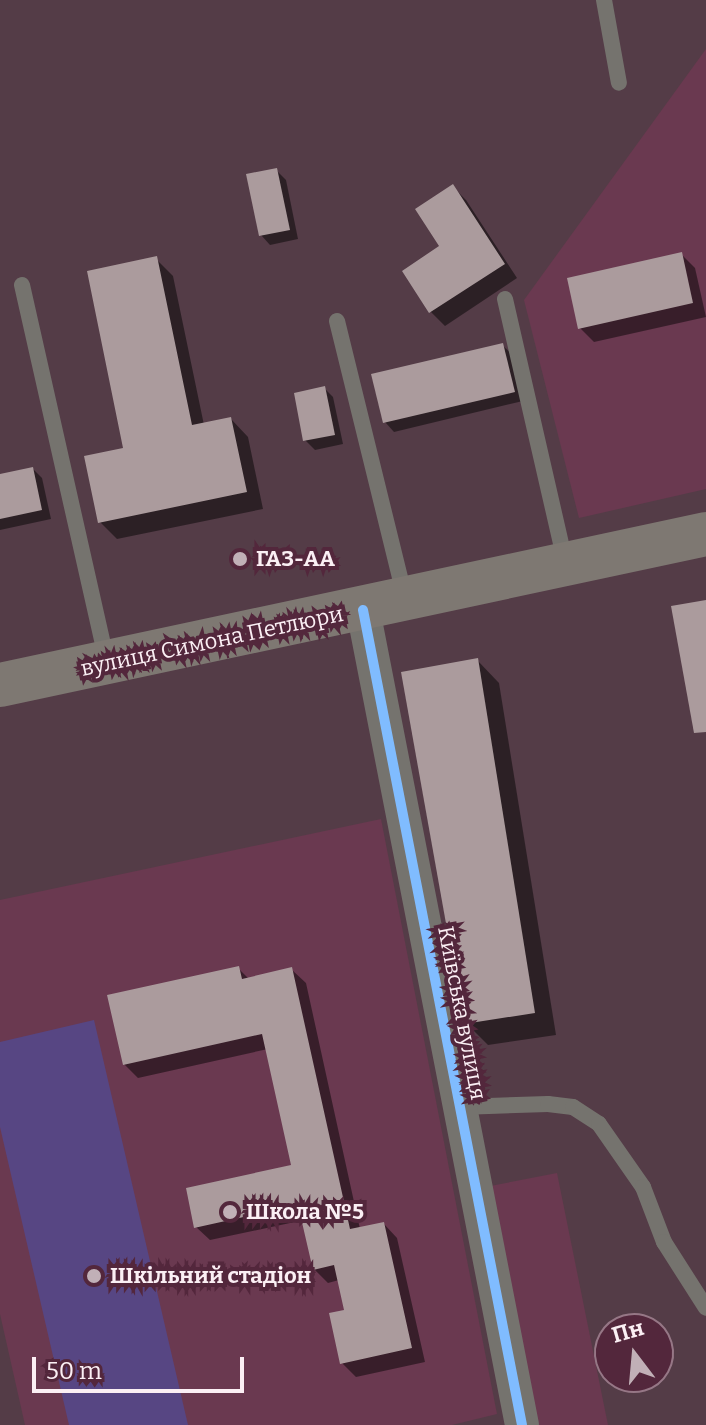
<!DOCTYPE html>
<meta charset="utf-8">
<style>
body{margin:0}
#map{position:relative;width:706px;height:1425px;overflow:hidden;background:#543c47;font-family:Bitter,serif}
div>[style]{position:absolute}
[style*='--x']{left:calc(var(--x)*1px);top:calc(var(--y)*1px);width:calc(var(--w)*1px);rotate:calc(var(--a)*1deg)}
.built>*{inset:0;background:#6a3950}
.green>*{inset:0;background:#574683}
.shadow>*{inset:0;background:#0007}
.building>*{inset:0;background:#ab9b9d}
.lane>*{height:16px;margin:-8px;padding:0 8px;transform-origin:8px;border-radius:8px;background:#75736e}
.street>*{height:34px;margin:-17px;padding:0 17px;transform-origin:17px;border-radius:17px;background:#75736e}
.highway>*{height:44px;margin:-22px;padding:0 22px;transform-origin:22px;border-radius:22px;background:#7e7872}
.cycleway>*{height:10px;margin:-5px;padding:0 5px;transform-origin:5px;border-radius:5px;background:#80bcff}
.dots>*{width:22px;height:22px;translate:-50% -50%;box-sizing:border-box;border:4px solid #53273c;border-radius:50%}
span{translate:-50% -50%;white-space:nowrap;text-align:center;line-height:1.15;-webkit-text-stroke:8px #53273c;paint-order:stroke}
.poi-label{font-size:22px;color:#fbeff4;font-weight:700}
.left{translate:0 -50%;text-align:left}
.street-label{font-size:22px;color:#fbeff4}
.north{position:absolute;left:594px;top:1313px;width:80px;height:80px;box-sizing:border-box;background:#53273c;border:2px solid #967786;border-radius:50%;rotate:344deg;font-size:22px;font-weight:700;line-height:32px;text-align:center;color:#fbeff4}
.north::after{content:'';display:block;margin:auto;width:28px;height:36px;background:#c1b0b7;clip-path:polygon(50% 0,100% 100%,50% 72%,0 100%)}
.scale{position:absolute;left:32px;top:1357px;width:212px;height:36px;box-sizing:border-box;border:4px solid #fbeff4;border-top:0;padding-left:10px;font-size:24px;line-height:28px;white-space:nowrap;color:#fbeff4;-webkit-text-stroke:6px #53273c;paint-order:stroke}
</style>
<div id="map">
<div class="built">
<div style="clip-path:polygon(706px 49px,706px 489px,579px 518px,524px 300px)"></div>
<div style="clip-path:polygon(381px 819px,497px 1414px,452px 1425px,25px 1425px,0 1314px,0 900px)"></div>
<div style="clip-path:polygon(557px 1173px,608px 1425px,522px 1425px,475px 1189px)"></div>
</div>
<div class="green">
<div style="clip-path:polygon(94px 1020px,188px 1425px,69px 1425px,0 1127px,0 1042px)"></div>
</div>
<div class="shadow">
<div style="clip-path:polygon(277px 171px,286px 180px,298px 239px,270px 245px,261px 235px)"></div>
<div style="clip-path:polygon(453px 187px,466px 200px,517px 278px,445px 326px,431px 312px,405px 271px,442px 247px)"></div>
<div style="clip-path:polygon(681px 254px,695px 268px,706px 317px,594px 342px,580px 328px)"></div>
<div style="clip-path:polygon(156px 259px,173px 276px,204px 425px,231px 419px,248px 437px,263px 509px,117px 539px,100px 522px,126px 449px)"></div>
<div style="clip-path:polygon(502px 345px,512px 354px,523px 401px,394px 432px,385px 422px)"></div>
<div style="clip-path:polygon(324px 388px,333px 397px,343px 444px,315px 450px,305px 440px)"></div>
<div style="clip-path:polygon(33px 469px,42px 478px,51px 519px,0 530px,0 476px)"></div>
<div style="clip-path:polygon(477px 660px,499px 683px,556px 1035px,488px 1045px,466px 1023px)"></div>
<div style="clip-path:polygon(238px 968px,249px 979px,292px 970px,306px 983px,360px 1229px,384px 1224px,397px 1238px,425px 1362px,356px 1377px,342px 1363px,346px 1312px,339px 1280px,328px 1283px,314px 1269px,304px 1220px,210px 1240px,196px 1227px,293px 1167px,268px 1049px,138px 1078px,124px 1064px)"></div>
</div>
<div class="building">
<div style="clip-path:polygon(277px 168px,290px 230px,259px 236px,246px 174px)"></div>
<div style="clip-path:polygon(453px 184px,505px 264px,429px 313px,402px 271px,439px 246px,415px 209px)"></div>
<div style="clip-path:polygon(682px 252px,693px 303px,578px 329px,567px 278px)"></div>
<div style="clip-path:polygon(157px 256px,192px 425px,231px 417px,247px 492px,98px 523px,84px 456px,123px 448px,87px 271px)"></div>
<div style="clip-path:polygon(503px 343px,515px 392px,383px 423px,371px 374px)"></div>
<div style="clip-path:polygon(325px 386px,335px 435px,303px 441px,294px 393px)"></div>
<div style="clip-path:polygon(33px 467px,42px 510px,0 519px,0 474px)"></div>
<div style="clip-path:polygon(706px 600px,706px 732px,694px 733px,671px 606px)"></div>
<div style="clip-path:polygon(478px 658px,535px 1013px,464px 1024px,401px 672px)"></div>
<div style="clip-path:polygon(239px 966px,242px 979px,292px 967px,350px 1229px,384px 1222px,412px 1348px,340px 1364px,329px 1313px,344px 1310px,334px 1265px,313px 1270px,298px 1205px,194px 1228px,186px 1188px,291px 1165px,262px 1034px,123px 1065px,107px 995px)"></div>
</div>
<div class="lane">
<div style="--x:604;--y:0;--w:84;--a:79.8"></div>
<div style="--x:22;--y:285;--w:385;--a:77.3"></div>
<div style="--x:505;--y:299;--w:270;--a:77.1"></div>
<div style="--x:337;--y:321;--w:285;--a:76.2"></div>
<div style="--x:460;--y:1107;--w:88;--a:-2"></div>
<div style="--x:548;--y:1104;--w:25;--a:7"></div>
<div style="--x:573;--y:1107;--w:31;--a:33"></div>
<div style="--x:599;--y:1124;--w:77;--a:55.1"></div>
<div style="--x:643;--y:1187;--w:59;--a:69.1"></div>
<div style="--x:664;--y:1242;--w:78;--a:57.5"></div>
</div>
<div class="street">
<div style="--x:363;--y:610;--w:830;--a:78.96"></div>
</div>
<div class="highway">
<div style="--x:0;--y:685;--w:722;--a:-12.07"></div>
</div>
<div class="cycleway">
<div style="--x:363;--y:610;--w:830;--a:78.96"></div>
</div>
<div class="dots">
<div style="left:240px;top:559px;background:#c1b0b7"></div>
<div style="left:230px;top:1212px;background:#c1b0b7"></div>
<div style="left:94px;top:1276px;background:#c1b0b7"></div>
</div>
<div class="poi-label">
<span class="left" style="left:256px;top:559px">ГАЗ-АА</span>
<span class="left" style="left:246px;top:1212px">Школа №5</span>
<span class="left" style="left:110px;top:1276px">Шкільний стадіон</span>
</div>
<div class="street-label">
<span style="left:212px;top:641px;rotate:-12deg">вулиця Симона Петлюри</span>
<span style="left:462px;top:1013px;rotate:79deg">Київська вулиця</span>
</div>
<div class="north">Пн</div>
<div class="scale">50 m</div>
</div>
